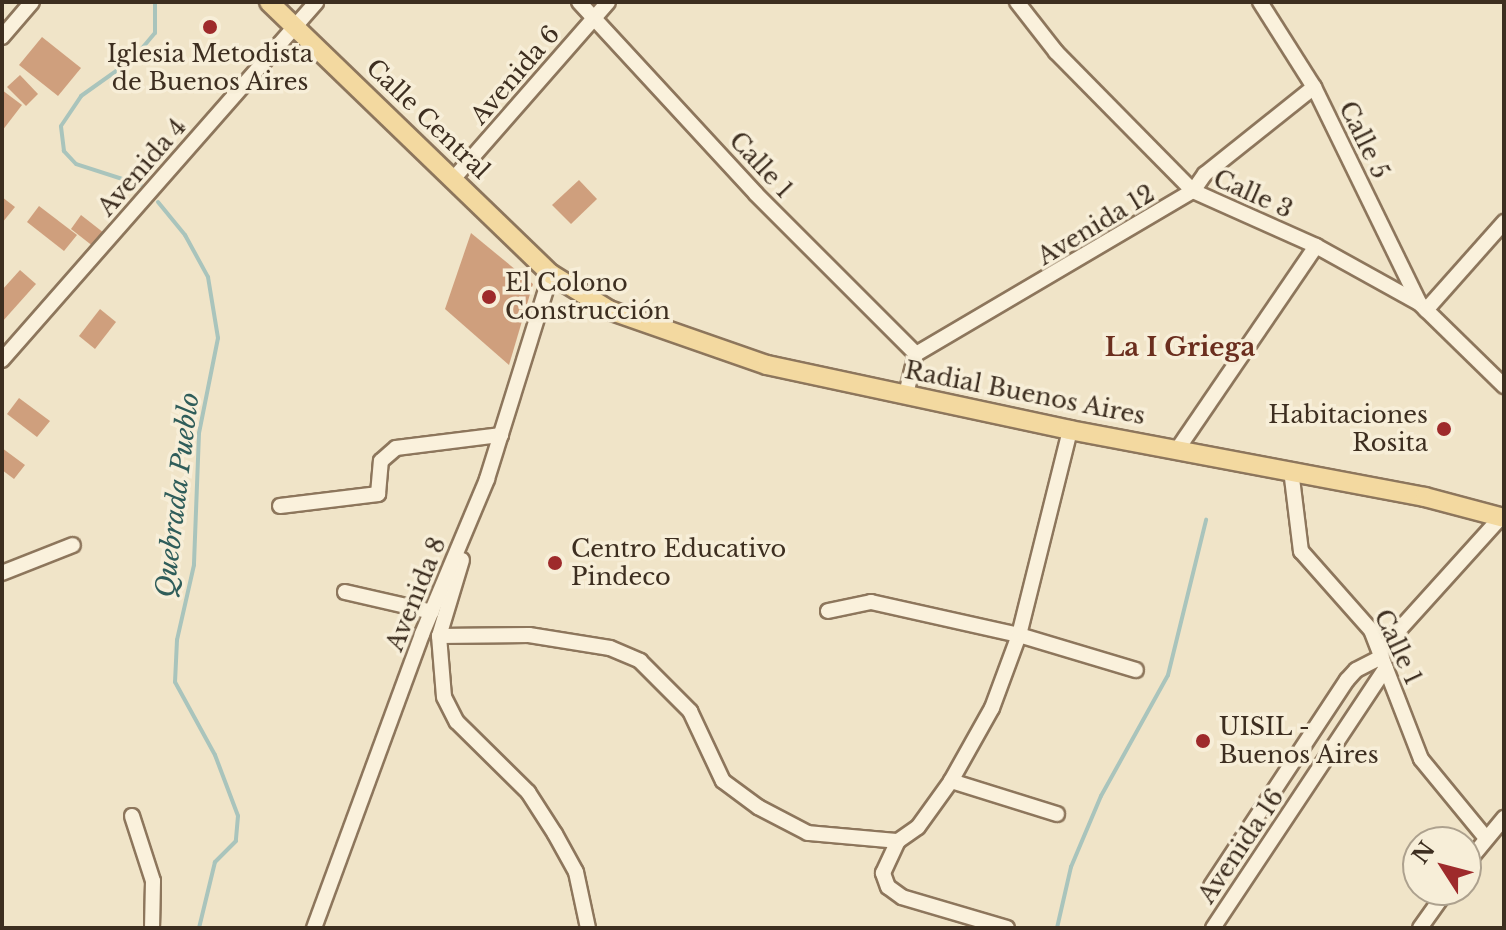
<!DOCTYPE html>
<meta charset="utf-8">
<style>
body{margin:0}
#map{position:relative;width:1506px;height:930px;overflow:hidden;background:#f0e4c8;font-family:"Libre Baskerville",serif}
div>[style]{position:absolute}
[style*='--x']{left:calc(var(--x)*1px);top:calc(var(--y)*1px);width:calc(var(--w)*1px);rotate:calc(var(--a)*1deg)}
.stream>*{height:4px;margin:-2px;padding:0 2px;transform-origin:2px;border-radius:2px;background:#a9c4bc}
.building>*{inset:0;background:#cf9f7d}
.roads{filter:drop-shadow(2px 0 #8d765c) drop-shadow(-2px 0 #8d765c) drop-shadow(0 2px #8d765c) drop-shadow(0 -2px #8d765c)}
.minor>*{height:14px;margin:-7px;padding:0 7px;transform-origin:7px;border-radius:7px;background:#faf1dc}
.major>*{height:18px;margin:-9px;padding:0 9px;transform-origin:9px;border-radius:9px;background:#f3d9a0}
.dots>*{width:22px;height:22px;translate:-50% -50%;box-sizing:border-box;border:4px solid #f7eed8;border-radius:50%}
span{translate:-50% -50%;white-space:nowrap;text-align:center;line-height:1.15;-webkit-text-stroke:7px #f7eed8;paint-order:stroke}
.poi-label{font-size:24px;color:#3d2e20}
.left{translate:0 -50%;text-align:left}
.right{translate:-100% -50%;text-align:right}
.street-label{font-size:24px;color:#3d2e20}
.neighbourhood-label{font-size:26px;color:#6b2e1e;font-weight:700}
.water-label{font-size:26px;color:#2f5d5a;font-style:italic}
.frame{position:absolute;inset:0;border:4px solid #3d2e20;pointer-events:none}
.north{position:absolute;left:1402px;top:826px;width:80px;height:80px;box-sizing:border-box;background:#f7eed8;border:2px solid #ada18e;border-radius:50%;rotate:306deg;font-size:22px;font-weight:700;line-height:32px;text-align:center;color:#3d2e20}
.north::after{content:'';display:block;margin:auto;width:28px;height:36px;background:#9e2a2b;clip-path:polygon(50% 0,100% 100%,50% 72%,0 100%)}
</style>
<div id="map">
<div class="stream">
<div style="--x:141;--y:185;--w:68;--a:-162.1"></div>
<div style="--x:76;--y:164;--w:18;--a:-133"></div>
<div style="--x:64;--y:151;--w:25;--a:-97"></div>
<div style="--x:61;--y:126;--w:36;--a:-56"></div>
<div style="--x:81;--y:96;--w:64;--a:-35.4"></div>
<div style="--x:133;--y:59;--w:34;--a:-50"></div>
<div style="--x:155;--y:33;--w:31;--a:-90"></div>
<div style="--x:158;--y:202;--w:43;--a:50.7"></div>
<div style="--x:185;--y:235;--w:48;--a:61.3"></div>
<div style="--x:208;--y:277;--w:62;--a:80.7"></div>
<div style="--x:218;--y:338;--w:97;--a:101.3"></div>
<div style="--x:199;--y:433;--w:132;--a:92.2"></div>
<div style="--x:194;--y:565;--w:77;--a:102.8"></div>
<div style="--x:177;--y:640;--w:42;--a:92.7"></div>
<div style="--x:175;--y:682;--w:83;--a:61.3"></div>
<div style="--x:215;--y:755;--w:65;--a:69.3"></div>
<div style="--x:238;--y:816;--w:25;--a:95"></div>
<div style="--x:236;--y:841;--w:30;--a:135"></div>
<div style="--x:215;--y:862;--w:68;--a:103.6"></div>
<div style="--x:1057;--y:928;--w:63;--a:-77.1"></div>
<div style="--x:1071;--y:867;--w:77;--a:-67.1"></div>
<div style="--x:1101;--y:796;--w:138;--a:-61"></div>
<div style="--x:1168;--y:675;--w:160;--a:-76.2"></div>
</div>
<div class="building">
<div style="clip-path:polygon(42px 37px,81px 68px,58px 96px,19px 65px)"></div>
<div style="clip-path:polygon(20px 75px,38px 94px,26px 106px,7px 87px)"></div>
<div style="clip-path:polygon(2px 90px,22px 105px,2px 131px)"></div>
<div style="clip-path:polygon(579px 180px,597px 199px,571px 224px,552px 205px)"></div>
<div style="clip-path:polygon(2px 197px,15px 207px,2px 223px)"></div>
<div style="clip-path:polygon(39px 206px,77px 235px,64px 251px,27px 222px)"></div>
<div style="clip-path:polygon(81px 215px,104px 233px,94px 247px,71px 229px)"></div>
<div style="clip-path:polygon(471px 233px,533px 284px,509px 365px,445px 309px)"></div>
<div style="clip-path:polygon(20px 270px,36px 284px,2px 322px,2px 290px)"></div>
<div style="clip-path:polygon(100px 309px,116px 322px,95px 349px,79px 336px)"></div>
<div style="clip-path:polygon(19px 398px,50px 421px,37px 437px,7px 414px)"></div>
<div style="clip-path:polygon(2px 448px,25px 465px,14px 479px,2px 470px)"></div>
</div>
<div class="roads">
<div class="minor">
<div style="--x:579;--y:2;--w:261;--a:47.3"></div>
<div style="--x:756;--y:194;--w:226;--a:45"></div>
<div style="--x:1017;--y:2;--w:63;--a:52"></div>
<div style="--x:1056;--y:52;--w:195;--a:45.4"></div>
<div style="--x:1193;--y:191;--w:135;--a:24.1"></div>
<div style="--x:1316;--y:246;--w:118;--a:29"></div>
<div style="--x:1419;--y:303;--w:119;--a:44.3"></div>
<div style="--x:1260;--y:2;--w:101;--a:57.6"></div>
<div style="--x:1314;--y:87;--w:239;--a:64"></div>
<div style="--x:2;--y:37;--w:46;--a:-49.4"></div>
<div style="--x:455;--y:177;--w:232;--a:-48.8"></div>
<div style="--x:1426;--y:310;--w:118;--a:-48.4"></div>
<div style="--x:2;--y:360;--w:476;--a:-48.7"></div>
<div style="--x:906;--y:394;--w:41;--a:-76"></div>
<div style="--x:916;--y:354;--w:321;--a:-30.5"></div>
<div style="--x:1193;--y:191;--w:21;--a:-55"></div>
<div style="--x:1205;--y:174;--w:139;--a:-38.6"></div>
<div style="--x:1179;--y:447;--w:243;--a:-55.7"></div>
<div style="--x:1291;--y:470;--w:82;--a:83"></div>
<div style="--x:1301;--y:551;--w:106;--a:48.5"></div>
<div style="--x:1371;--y:630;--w:138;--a:68.8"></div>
<div style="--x:1421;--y:759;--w:101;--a:50.6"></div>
<div style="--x:280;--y:506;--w:99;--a:-7"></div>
<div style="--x:378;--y:494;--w:33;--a:-85"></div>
<div style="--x:381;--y:461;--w:20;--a:-41"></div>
<div style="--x:396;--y:448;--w:106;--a:-7.1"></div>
<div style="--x:462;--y:560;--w:79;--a:106.8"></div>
<div style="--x:439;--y:636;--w:61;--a:85.3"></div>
<div style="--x:444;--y:697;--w:28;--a:63"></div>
<div style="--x:457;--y:722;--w:100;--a:44.6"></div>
<div style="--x:528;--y:792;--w:50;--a:57.3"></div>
<div style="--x:555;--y:834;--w:43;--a:61.1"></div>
<div style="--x:576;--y:872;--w:57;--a:77.9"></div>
<div style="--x:2;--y:573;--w:76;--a:-21.5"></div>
<div style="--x:345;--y:592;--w:89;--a:12.9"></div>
<div style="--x:828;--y:611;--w:44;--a:-11.8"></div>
<div style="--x:871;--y:602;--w:152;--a:12.6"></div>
<div style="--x:1019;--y:635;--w:122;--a:16.7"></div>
<div style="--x:439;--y:636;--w:90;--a:-0.6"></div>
<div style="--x:529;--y:635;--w:82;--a:9.1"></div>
<div style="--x:610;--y:648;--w:33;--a:23"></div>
<div style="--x:640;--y:661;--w:71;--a:45"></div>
<div style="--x:690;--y:711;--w:77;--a:64.8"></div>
<div style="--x:723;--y:781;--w:44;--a:36.6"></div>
<div style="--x:758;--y:807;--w:56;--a:27.5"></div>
<div style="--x:808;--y:833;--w:90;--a:5.1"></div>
<div style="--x:1380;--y:651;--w:181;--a:-47.9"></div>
<div style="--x:951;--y:781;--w:111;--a:17.3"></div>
<div style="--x:132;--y:816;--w:68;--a:72.1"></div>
<div style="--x:153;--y:881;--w:47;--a:91.2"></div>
<div style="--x:1466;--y:864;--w:60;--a:-50.4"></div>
<div style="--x:1211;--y:886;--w:247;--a:-56.6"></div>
<div style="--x:1347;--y:680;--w:13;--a:-48"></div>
<div style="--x:1356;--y:670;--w:29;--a:-27"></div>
<div style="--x:314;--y:928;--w:313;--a:-69.8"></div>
<div style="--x:422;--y:634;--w:168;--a:-67.2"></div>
<div style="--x:487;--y:479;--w:215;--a:-72.7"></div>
<div style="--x:1007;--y:928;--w:109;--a:-163.6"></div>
<div style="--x:902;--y:897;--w:17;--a:-144"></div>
<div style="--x:888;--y:887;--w:15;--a:-110"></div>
<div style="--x:883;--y:873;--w:35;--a:-65"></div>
<div style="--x:898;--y:841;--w:24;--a:-35"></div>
<div style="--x:918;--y:827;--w:57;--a:-54.3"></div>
<div style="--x:951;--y:781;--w:84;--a:-60.7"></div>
<div style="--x:992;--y:708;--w:78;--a:-69.7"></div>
<div style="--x:1019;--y:635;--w:211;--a:-76"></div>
<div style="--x:1213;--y:928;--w:312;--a:-56.4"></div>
<div style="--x:1420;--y:928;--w:47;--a:-54.6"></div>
</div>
<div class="major">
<div style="--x:269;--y:2;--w:392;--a:44"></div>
<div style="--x:551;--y:274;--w:68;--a:31.8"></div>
<div style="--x:609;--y:310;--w:167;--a:19.2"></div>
<div style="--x:767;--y:365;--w:310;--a:12.1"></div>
<div style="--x:1070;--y:430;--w:361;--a:10.7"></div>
<div style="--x:1425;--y:497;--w:82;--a:14.9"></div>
</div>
</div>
<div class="dots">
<div style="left:210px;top:27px;background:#9e2a2b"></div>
<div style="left:489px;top:297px;background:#9e2a2b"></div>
<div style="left:1444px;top:429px;background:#9e2a2b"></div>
<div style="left:555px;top:563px;background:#9e2a2b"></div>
<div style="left:1203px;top:741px;background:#9e2a2b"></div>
</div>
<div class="poi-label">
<span style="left:210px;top:68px">Iglesia Metodista<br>de Buenos Aires</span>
<span class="left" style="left:505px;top:297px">El Colono<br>Construcción</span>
<span class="right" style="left:1428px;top:429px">Habitaciones<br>Rosita</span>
<span class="left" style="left:571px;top:563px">Centro Educativo<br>Pindeco</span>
<span class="left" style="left:1219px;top:741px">UISIL -<br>Buenos Aires</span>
</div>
<div class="street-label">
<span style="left:515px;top:75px;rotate:-49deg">Avenida 6</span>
<span style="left:428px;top:119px;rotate:44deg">Calle Central</span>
<span style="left:1364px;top:140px;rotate:64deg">Calle 5</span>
<span style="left:761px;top:165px;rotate:47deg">Calle 1</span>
<span style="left:142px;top:167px;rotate:-49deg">Avenida 4</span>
<span style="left:1253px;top:194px;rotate:24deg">Calle 3</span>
<span style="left:1096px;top:225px;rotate:-31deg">Avenida 12</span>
<span style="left:1025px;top:393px;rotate:11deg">Radial Buenos Aires</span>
<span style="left:416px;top:594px;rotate:-68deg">Avenida 8</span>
<span style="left:1398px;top:647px;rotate:65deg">Calle 1</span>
<span style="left:1241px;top:846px;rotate:-56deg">Avenida 16</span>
</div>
<div class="neighbourhood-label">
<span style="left:1180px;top:348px">La I Griega</span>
</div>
<div class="water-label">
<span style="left:178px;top:495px;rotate:-83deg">Quebrada Pueblo</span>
</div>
<div class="frame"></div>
<div class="north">N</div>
</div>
